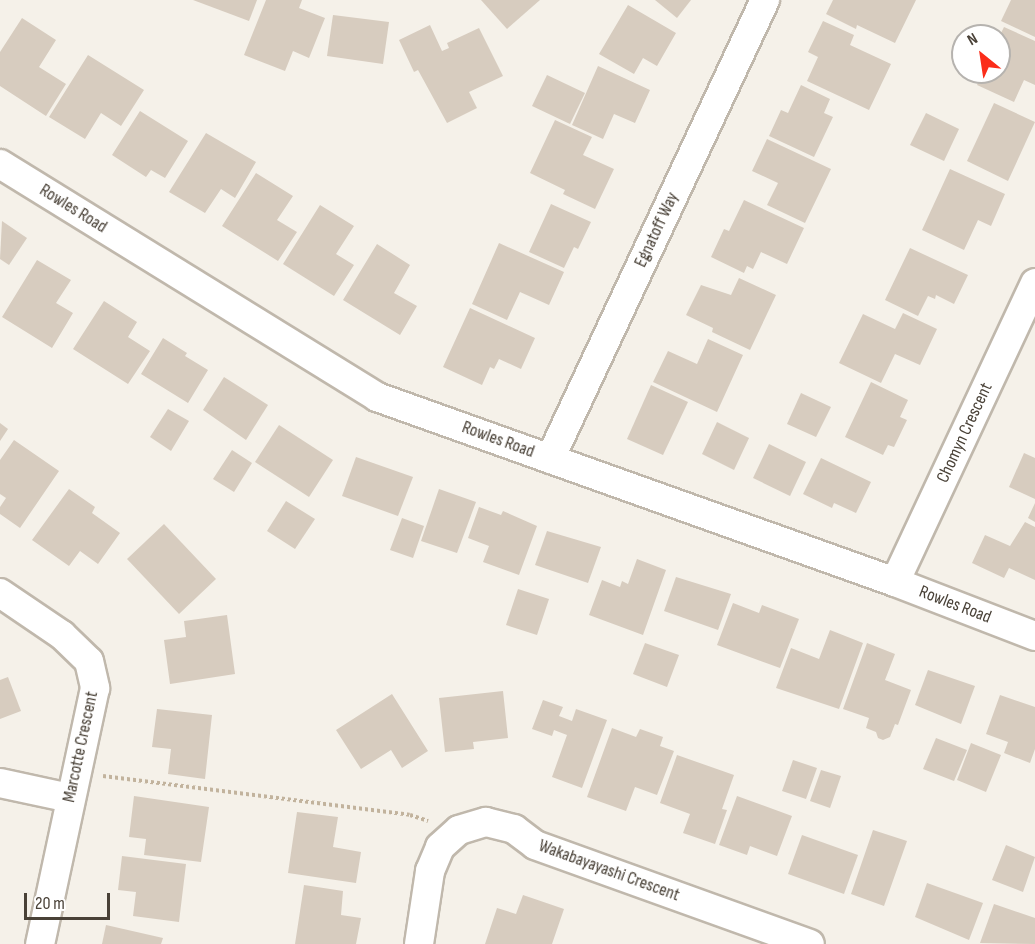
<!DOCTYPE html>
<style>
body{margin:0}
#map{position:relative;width:1035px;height:944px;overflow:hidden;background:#f5f1e9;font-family:"Sofia Sans Condensed",sans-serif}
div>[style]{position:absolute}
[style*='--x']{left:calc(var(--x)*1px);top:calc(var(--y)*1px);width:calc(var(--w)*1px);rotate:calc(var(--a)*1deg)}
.building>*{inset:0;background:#d7ccbf}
.path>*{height:4px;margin-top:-2px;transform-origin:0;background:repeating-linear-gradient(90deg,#c2b39d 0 3px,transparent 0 6px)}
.roads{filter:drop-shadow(2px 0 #c0b8ac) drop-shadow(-2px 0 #c0b8ac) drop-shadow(0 2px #c0b8ac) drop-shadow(0 -2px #c0b8ac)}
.street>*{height:28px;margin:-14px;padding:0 14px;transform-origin:14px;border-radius:14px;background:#fff}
span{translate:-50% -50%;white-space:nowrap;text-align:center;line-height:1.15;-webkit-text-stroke:5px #fff;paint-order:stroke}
.street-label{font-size:18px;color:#494137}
.north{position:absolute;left:951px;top:24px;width:60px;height:60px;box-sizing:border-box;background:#fff;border:2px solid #b6b3af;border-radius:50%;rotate:330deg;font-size:16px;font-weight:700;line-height:24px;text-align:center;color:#494137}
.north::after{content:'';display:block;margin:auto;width:21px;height:27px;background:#fb2d1a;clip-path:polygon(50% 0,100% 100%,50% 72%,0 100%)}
.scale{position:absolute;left:24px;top:893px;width:86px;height:27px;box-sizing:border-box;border:3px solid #494137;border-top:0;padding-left:8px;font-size:18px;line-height:21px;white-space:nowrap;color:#494137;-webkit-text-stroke:4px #fff;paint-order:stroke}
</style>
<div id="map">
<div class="building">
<div style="clip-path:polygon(193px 0,257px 0,249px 21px)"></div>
<div style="clip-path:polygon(266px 0,302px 0,299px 8px,325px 18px,309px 58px,293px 51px,285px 71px,244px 55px)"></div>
<div style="clip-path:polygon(481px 0,540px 0,507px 29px)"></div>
<div style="clip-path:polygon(655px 0,691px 0,677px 18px)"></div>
<div style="clip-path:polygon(833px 0,916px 0,895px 43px,857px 25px,856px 29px,826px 14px)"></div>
<div style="clip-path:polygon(1011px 0,1035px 0,1035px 37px,1001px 21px)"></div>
<div style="clip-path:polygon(628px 5px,676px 33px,657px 66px,643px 58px,634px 74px,599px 54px)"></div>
<div style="clip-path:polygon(333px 15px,389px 22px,383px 64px,327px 56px)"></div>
<div style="clip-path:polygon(22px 18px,56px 40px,39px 67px,66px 84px,46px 116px,0 86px,0 52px)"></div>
<div style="clip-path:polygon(823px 21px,854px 35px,850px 45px,891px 64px,869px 110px,807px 81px,818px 57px,808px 52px)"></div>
<div style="clip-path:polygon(430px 25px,442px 51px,449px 48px,447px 43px,479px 28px,503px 76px,469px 92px,477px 108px,447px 123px,418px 70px,414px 72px,399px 40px)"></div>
<div style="clip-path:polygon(1004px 27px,1035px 41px,1035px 85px,1024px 80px,1014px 102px,977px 85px,983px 72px,999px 72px,999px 37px)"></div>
<div style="clip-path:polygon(88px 55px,144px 90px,121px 126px,101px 113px,85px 139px,49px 117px)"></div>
<div style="clip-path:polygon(598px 66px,650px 90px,635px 123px,614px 114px,603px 139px,572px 125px)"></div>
<div style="clip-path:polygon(547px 75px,585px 93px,570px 124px,532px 106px)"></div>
<div style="clip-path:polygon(801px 85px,830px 99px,824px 113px,833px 117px,814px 157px,769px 136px,781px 110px,788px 113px)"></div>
<div style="clip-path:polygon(994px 103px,1035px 122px,1008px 181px,967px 161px)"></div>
<div style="clip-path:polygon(140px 111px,188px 141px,165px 178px,151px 170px,146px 177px,112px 155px)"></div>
<div style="clip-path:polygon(926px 113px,959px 129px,944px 161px,910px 145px)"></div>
<div style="clip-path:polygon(555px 120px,592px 137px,583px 155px,614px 169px,595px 209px,563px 194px,565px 190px,530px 173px)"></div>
<div style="clip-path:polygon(206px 133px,256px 162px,235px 198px,221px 189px,205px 213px,169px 192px)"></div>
<div style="clip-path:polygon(767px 139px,831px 169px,805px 223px,767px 205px,778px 183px,752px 171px)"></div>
<div style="clip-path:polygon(950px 169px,1005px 194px,991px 226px,978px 220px,964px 250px,922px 230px)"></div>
<div style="clip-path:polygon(256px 173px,293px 196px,277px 220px,297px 232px,278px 261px,222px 226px)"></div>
<div style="clip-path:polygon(744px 200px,804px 228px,787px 264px,761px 252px,753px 269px,747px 266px,744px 273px,711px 257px,724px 229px,729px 231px)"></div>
<div style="clip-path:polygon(551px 204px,591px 222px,578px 249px,574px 247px,564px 268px,529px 252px)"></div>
<div style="clip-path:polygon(320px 205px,354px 226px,336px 254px,354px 265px,334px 296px,283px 264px)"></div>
<div style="clip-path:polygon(2px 221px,27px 238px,9px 265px,0 259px)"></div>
<div style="clip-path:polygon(499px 243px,564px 272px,549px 305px,520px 292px,507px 320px,472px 304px)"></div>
<div style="clip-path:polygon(377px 244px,410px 265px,394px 293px,417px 306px,400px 335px,343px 300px)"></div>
<div style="clip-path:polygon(910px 248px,968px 275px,954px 304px,936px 295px,935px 299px,928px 296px,918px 316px,885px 300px)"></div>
<div style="clip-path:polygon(37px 260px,71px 280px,56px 303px,73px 313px,52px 348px,2px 317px)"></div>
<div style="clip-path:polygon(739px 278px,776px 295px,750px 350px,712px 332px,713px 328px,686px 315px,701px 285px,731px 295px)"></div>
<div style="clip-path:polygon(104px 301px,137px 322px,128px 337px,150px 351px,128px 384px,73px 349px)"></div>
<div style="clip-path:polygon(470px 308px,535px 338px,521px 369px,499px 359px,494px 369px,490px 367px,482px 385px,443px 367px)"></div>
<div style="clip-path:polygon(903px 313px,937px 329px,920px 365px,895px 354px,881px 383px,839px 363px,863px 314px,895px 329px)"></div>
<div style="clip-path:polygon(163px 338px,187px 353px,185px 356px,208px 370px,188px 403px,141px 374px)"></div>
<div style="clip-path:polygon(708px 339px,743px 355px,717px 412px,653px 382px,668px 351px,697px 364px)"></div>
<div style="clip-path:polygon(224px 377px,268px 405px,246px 440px,203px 410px)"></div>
<div style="clip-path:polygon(871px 382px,908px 400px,900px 417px,907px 420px,894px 447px,888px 445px,883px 455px,845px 437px)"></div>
<div style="clip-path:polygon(651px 385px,688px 402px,663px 455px,627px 439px)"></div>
<div style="clip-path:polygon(801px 393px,831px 407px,816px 437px,787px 424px)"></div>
<div style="clip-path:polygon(168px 409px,189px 421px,171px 451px,150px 437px)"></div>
<div style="clip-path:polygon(717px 422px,749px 438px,734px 470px,702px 454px)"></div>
<div style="clip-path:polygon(0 423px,8px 429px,0 441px)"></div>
<div style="clip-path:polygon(279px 425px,333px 460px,309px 497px,255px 462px)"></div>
<div style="clip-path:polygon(14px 440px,59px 471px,20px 528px,0 514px,0 507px,6px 498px,0 494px,0 460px)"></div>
<div style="clip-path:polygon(769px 444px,806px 462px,790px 496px,753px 478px)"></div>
<div style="clip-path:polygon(232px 450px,252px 463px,234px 492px,213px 479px)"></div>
<div style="clip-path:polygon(1024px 453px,1035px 458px,1035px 499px,1009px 487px)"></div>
<div style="clip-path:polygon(356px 457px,413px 477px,398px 516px,342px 496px)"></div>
<div style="clip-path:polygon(821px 458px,871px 482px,856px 513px,834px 503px,832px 508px,803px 494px)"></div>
<div style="clip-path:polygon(69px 489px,95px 507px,92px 513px,120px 533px,98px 564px,80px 551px,69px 566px,32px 540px)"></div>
<div style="clip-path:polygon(439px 489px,476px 502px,457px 553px,421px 541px)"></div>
<div style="clip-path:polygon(286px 501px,315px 519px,295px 549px,267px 531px)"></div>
<div style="clip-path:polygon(1035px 503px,1035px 522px,1028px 518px)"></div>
<div style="clip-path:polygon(479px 507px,501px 515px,503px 511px,537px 526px,519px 575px,483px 562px,489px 546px,468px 538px)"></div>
<div style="clip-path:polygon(402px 518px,424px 526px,413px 558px,390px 550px)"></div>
<div style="clip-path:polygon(1025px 522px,1035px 527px,1035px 580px,1009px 568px,1004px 578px,972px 563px,985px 535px,1010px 546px)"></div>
<div style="clip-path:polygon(164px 524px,216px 579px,179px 614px,127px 559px)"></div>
<div style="clip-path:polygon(547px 531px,601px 547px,588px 583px,535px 565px)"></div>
<div style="clip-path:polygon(637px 559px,666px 570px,643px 635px,589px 615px,602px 580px,620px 587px,622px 581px,628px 584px)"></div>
<div style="clip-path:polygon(676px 577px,731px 594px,718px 630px,664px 611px)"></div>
<div style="clip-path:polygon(518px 589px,549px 599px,537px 635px,506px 625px)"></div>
<div style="clip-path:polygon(733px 603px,759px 613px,762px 605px,799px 619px,780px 668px,717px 645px)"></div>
<div style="clip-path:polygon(227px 615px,235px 674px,170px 684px,164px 640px,186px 637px,184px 621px)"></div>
<div style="clip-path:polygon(830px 630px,863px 643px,839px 709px,776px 688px,791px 648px,819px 659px)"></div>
<div style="clip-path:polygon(645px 643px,679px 655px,667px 687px,633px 674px)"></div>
<div style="clip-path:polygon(867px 643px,895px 654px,885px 680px,911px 690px,898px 725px,895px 724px,890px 737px,883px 740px,878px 738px,876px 732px,866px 728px,869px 718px,843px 709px)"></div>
<div style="clip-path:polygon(928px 670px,975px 686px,961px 724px,915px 705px)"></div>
<div style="clip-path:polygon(8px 677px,21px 711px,0 719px,0 680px)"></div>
<div style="clip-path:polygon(503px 691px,508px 738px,473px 742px,474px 749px,445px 752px,439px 698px)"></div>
<div style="clip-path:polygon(392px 694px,428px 751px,402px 768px,391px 750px,361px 769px,336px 730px)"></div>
<div style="clip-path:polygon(1000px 695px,1035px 707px,1035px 749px,1030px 763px,1004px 753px,1008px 742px,986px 734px)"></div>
<div style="clip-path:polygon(543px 700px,563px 707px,559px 716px,572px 721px,576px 709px,607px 720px,582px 788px,552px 777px,567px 735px,554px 730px,552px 736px,532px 729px)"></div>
<div style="clip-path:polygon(157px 709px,212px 715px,205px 779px,168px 774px,171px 749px,152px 747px)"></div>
<div style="clip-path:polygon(612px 728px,636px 737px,640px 729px,663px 737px,660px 746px,674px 751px,657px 795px,635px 787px,626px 811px,587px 797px)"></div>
<div style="clip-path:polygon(936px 738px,967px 750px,954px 781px,923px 769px)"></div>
<div style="clip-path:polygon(971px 743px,1001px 755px,986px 792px,957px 780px)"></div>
<div style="clip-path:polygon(677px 755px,734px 775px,722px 809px,727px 810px,715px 844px,683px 833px,690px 814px,660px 803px)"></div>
<div style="clip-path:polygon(793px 760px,817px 768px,806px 799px,782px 791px)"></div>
<div style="clip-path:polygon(821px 770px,841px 776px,830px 808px,810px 801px)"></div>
<div style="clip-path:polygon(134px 796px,209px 807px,201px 862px,144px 855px,146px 839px,129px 837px)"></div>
<div style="clip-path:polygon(737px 796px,792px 816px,777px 856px,750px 846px,747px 855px,719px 845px)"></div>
<div style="clip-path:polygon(297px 812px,338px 817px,333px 847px,361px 852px,356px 883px,288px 873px)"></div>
<div style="clip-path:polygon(873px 830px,907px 841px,884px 906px,851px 894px)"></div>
<div style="clip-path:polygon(802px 835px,858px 855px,844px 894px,788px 874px)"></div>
<div style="clip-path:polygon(1006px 845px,1035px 857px,1023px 892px,992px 880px)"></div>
<div style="clip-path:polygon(122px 856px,186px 864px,179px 922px,133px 916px,136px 892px,118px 890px)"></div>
<div style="clip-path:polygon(927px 883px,983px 903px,969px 940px,915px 917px)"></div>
<div style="clip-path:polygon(304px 885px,343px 891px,341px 915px,361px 918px,356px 944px,295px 944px)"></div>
<div style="clip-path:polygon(523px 895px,564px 909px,552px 944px,485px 944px,497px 908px,516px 914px)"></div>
<div style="clip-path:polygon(994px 904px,1035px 918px,1035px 944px,980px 943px)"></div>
<div style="clip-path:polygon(106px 925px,163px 938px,161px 944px,102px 944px)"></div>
</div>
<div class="path">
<div style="--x:103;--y:776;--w:309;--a:7.2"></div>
<div style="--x:410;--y:815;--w:19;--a:18"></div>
</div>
<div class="roads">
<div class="street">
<div style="--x:0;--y:164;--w:443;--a:31.7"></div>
<div style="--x:377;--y:397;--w:550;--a:19.65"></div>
<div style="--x:895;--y:582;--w:150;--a:21.1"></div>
<div style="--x:550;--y:459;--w:507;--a:-64.9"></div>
<div style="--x:895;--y:582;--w:330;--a:-64.9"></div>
<div style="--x:0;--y:593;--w:75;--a:34.1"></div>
<div style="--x:62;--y:635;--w:37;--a:44"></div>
<div style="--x:89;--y:661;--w:28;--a:77"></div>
<div style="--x:95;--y:688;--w:262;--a:102.1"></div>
<div style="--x:0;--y:783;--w:72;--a:12.1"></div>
<div style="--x:419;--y:944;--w:74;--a:-81.4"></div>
<div style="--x:430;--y:871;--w:26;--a:-67"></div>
<div style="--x:440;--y:847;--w:25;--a:-42"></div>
<div style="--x:459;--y:830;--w:28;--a:-17"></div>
<div style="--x:486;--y:822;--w:29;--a:14"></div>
<div style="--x:514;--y:829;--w:26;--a:37"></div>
<div style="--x:535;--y:845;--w:292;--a:19.8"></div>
</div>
</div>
<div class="street-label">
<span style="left:73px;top:209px;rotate:32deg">Rowles Road</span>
<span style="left:657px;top:230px;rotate:-65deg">Egnatoff Way</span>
<span style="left:965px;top:433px;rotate:-65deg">Chomyn Crescent</span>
<span style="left:498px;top:440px;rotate:20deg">Rowles Road</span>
<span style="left:955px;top:605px;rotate:21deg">Rowles Road</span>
<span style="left:81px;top:747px;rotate:-78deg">Marcotte Crescent</span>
<span style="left:609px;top:871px;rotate:20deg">Wakabayayashi Crescent</span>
</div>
<div class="north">N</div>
<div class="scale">20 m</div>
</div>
